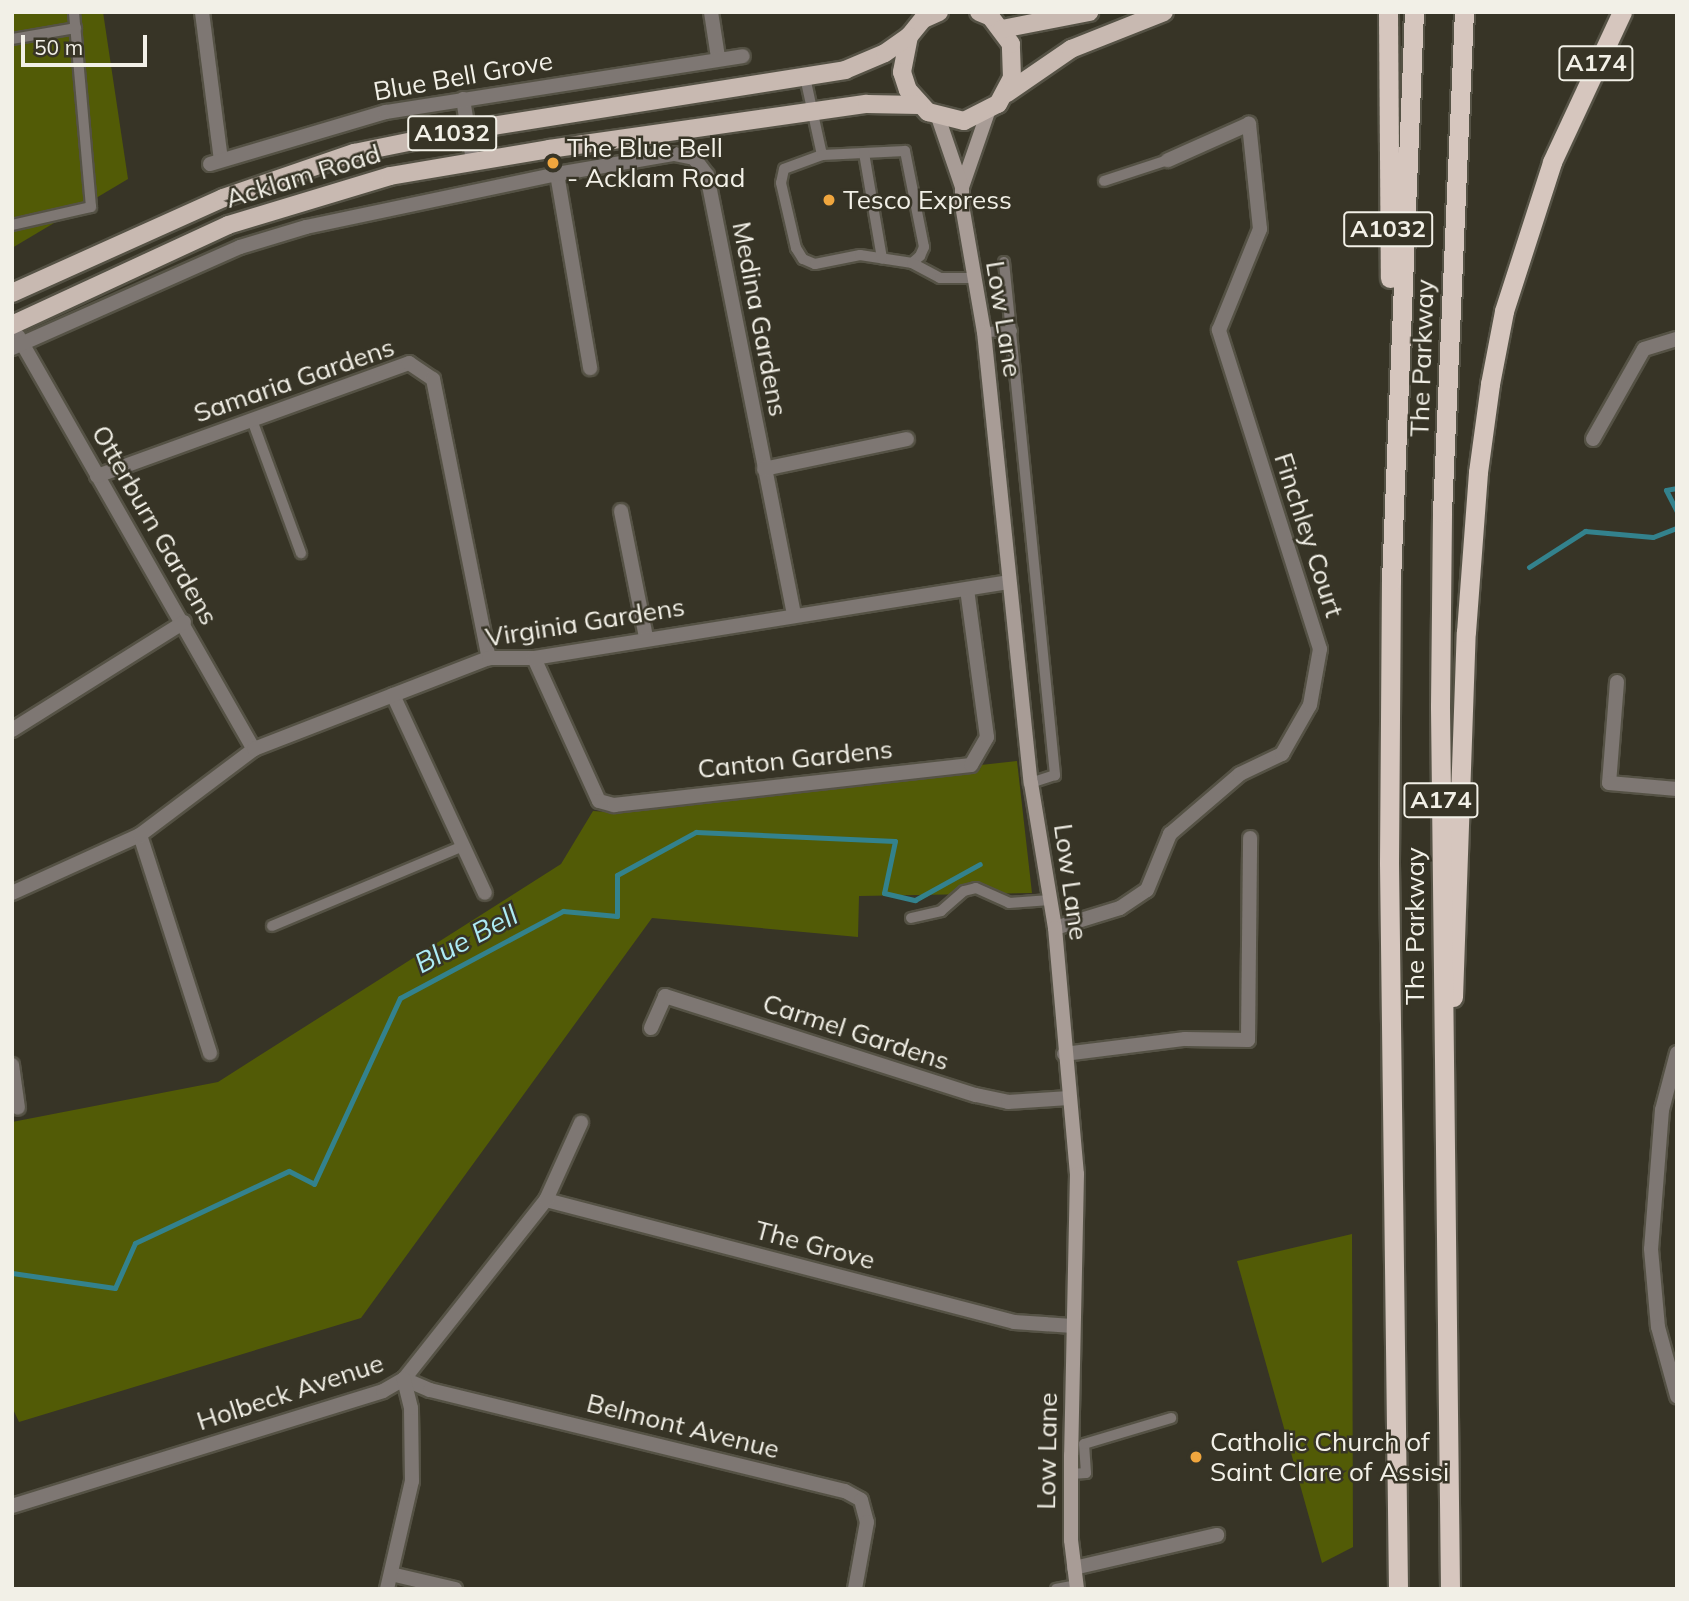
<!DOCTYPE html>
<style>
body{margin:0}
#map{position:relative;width:1689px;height:1601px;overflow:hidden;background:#373426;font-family:Mulish,sans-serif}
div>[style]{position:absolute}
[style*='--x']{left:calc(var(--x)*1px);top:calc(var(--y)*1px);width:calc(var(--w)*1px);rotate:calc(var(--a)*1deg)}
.green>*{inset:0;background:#525b06}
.stream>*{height:5px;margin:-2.5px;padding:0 2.5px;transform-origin:2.5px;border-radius:2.5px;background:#33828d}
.roads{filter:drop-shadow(2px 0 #555245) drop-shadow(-2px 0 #555245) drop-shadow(0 2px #555245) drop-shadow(0 -2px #555245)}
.service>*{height:10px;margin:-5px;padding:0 5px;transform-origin:5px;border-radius:5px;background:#7e7773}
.minor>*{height:14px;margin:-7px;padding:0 7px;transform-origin:7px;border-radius:7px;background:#7e7773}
.tertiary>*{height:14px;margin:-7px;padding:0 7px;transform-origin:7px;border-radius:7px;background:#7e7773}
.secondary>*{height:14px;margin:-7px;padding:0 7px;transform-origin:7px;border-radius:7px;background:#a89c96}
.primary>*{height:18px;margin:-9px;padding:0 9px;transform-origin:9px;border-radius:9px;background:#c8b9b1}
.trunk>*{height:19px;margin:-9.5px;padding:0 9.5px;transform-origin:9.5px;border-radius:9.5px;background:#d6c6be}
.dots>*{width:19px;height:19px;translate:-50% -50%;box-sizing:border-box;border:4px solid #373426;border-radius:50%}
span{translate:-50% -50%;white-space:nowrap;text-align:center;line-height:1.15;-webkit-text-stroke:5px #373426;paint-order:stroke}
.shield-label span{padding:2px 5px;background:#373426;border:2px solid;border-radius:5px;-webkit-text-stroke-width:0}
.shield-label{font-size:24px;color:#f2f0e7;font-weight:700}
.street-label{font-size:26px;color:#f2f0e7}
.poi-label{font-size:26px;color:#f2f0e7}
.left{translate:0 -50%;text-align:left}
.water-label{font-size:28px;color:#adebf5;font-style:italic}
.frame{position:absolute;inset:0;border:14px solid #f2f0e7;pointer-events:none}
.scale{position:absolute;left:21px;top:35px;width:126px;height:32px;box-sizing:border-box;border:4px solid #f2f0e7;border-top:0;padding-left:9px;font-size:21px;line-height:24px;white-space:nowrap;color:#f2f0e7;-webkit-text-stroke:5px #373426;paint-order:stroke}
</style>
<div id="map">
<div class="green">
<div style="clip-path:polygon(12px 12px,103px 12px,128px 179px,12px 248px)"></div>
<div style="clip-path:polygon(1017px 761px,1032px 893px,859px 896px,858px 937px,652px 918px,361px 1318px,19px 1422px,12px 1407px,12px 1122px,218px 1082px,561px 864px,593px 811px,623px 813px,691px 797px)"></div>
<div style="clip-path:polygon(1352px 1234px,1353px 1547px,1322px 1563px,1237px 1261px)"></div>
</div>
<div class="stream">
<div style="--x:1677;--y:488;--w:11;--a:170"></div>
<div style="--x:1666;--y:490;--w:25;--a:63"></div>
<div style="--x:1529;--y:567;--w:67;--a:-32.7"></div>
<div style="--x:1585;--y:531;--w:68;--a:5"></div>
<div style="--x:1653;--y:537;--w:26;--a:-21"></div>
<div style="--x:12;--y:1273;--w:104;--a:8.3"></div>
<div style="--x:115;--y:1288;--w:49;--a:-66"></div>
<div style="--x:135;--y:1243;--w:170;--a:-25.1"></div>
<div style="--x:289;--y:1171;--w:28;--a:27"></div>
<div style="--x:314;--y:1184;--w:205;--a:-65.2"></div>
<div style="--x:400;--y:998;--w:185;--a:-28.1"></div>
<div style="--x:563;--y:911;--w:54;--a:5.3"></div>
<div style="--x:617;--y:916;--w:41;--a:-90"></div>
<div style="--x:617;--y:875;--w:90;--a:-28.6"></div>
<div style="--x:696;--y:832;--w:199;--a:2.6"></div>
<div style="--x:895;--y:841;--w:53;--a:101.9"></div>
<div style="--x:884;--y:893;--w:32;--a:13"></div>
<div style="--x:915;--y:900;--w:74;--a:-29"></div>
</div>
<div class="roads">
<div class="service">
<div style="--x:12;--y:39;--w:65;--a:-9.8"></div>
<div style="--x:805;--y:77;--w:80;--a:77.7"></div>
<div style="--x:822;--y:155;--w:40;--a:159.8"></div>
<div style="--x:784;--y:169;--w:14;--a:102"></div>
<div style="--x:781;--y:183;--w:67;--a:77"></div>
<div style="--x:796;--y:248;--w:13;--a:58"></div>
<div style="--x:803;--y:259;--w:13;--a:23"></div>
<div style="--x:815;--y:264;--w:46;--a:-11.3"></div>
<div style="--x:860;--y:255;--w:53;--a:8.7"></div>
<div style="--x:912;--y:263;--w:11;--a:-41"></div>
<div style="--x:920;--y:256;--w:10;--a:-66"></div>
<div style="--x:924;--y:247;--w:98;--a:-101.2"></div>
<div style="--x:905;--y:151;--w:83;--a:177.2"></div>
<div style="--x:864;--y:153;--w:107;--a:80.3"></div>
<div style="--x:1104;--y:181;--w:67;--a:-18.2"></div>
<div style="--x:12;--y:225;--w:81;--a:-12.8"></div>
<div style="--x:91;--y:207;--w:196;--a:-95"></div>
<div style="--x:1004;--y:262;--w:516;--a:84.32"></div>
<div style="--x:1055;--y:775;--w:25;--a:162"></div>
<div style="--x:912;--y:263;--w:32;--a:28"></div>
<div style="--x:940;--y:278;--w:32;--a:0"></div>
<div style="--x:984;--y:332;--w:28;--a:-2"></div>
<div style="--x:252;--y:420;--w:142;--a:69.8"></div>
<div style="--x:911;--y:918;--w:31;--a:-13"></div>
<div style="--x:941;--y:911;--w:30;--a:-41"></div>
<div style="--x:964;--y:891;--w:12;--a:-14"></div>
<div style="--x:976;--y:888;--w:36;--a:24"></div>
<div style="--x:1009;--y:903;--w:41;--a:-4.2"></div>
<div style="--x:272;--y:926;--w:207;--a:-22.7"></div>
<div style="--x:1071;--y:1474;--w:15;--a:-4"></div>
<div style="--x:1086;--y:1473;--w:29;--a:-94"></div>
<div style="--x:1084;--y:1444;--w:91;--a:-16.6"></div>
<div style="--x:1056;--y:1589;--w:20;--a:-11"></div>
</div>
<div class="minor">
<div style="--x:202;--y:12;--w:149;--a:82.7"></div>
<div style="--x:711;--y:12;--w:46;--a:81.2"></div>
<div style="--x:463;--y:99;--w:63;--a:80.8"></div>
<div style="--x:210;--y:164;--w:184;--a:-16.5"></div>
<div style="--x:386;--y:112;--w:361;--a:-8.9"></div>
<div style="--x:557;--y:174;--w:197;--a:80.3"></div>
<div style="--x:18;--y:336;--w:476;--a:60.3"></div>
<div style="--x:12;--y:348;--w:249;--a:-23.9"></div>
<div style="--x:240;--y:247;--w:69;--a:-16.9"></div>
<div style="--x:306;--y:227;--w:257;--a:-11.9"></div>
<div style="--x:557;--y:174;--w:119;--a:-9.7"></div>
<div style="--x:674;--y:154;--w:20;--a:11"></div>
<div style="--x:694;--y:158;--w:21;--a:53"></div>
<div style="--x:707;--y:175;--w:449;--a:78.8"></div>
<div style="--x:1593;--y:439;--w:103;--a:-60.5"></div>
<div style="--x:1644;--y:349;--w:34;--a:-17"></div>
<div style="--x:764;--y:469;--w:146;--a:-11.8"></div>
<div style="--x:97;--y:476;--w:332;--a:-19.9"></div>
<div style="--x:409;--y:363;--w:29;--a:34"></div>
<div style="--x:433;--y:379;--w:285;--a:78.7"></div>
<div style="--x:621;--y:511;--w:128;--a:78.8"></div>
<div style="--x:534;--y:658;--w:157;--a:65.6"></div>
<div style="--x:599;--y:801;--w:16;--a:15"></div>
<div style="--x:614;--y:805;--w:359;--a:-6.4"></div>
<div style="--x:971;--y:765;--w:32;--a:-60"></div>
<div style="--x:987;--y:737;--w:149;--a:-97.7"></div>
<div style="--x:1617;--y:682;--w:101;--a:94.5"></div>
<div style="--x:1609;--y:783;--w:68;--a:5"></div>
<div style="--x:393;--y:695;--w:218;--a:65.1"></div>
<div style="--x:12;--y:730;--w:203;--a:-32.1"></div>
<div style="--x:140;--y:835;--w:229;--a:72.2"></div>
<div style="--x:12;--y:893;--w:141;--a:-24.4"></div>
<div style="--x:140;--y:835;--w:143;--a:-37"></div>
<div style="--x:254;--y:749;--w:252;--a:-21.2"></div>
<div style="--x:489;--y:658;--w:45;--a:0"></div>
<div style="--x:534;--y:658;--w:481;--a:-9.1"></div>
<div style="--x:1055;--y:928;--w:68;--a:-17.1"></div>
<div style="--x:1120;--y:908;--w:32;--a:-34"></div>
<div style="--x:1147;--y:890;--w:61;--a:-67.7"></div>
<div style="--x:1170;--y:834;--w:92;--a:-40.6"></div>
<div style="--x:1240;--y:774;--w:47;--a:-25.5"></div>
<div style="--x:1282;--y:754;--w:56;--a:-60.3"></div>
<div style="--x:1310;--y:705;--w:57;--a:-79.9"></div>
<div style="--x:1320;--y:649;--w:335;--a:-107.6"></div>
<div style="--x:1219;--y:330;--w:109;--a:-67.9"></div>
<div style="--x:1260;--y:229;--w:106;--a:-96"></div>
<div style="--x:1249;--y:124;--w:89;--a:156"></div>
<div style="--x:651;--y:1028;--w:35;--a:-66"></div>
<div style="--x:665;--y:996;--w:326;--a:17.7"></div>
<div style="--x:976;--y:1095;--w:33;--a:12"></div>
<div style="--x:1008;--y:1102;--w:61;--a:-3.8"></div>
<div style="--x:1064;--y:1054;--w:122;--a:-7.1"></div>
<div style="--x:1185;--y:1039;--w:63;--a:0.9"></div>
<div style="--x:1248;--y:1040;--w:202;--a:-89.4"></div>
<div style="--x:12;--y:1065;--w:43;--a:82.1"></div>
<div style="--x:546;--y:1200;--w:484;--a:14.6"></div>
<div style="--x:1014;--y:1322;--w:59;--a:3.9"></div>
<div style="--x:404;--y:1379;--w:28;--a:23"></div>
<div style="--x:430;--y:1390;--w:427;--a:13.7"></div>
<div style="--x:845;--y:1491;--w:18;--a:29"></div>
<div style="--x:861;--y:1500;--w:23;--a:75"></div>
<div style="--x:867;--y:1522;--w:68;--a:100.2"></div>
<div style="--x:12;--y:1506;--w:388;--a:-17.2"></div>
<div style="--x:383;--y:1391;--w:24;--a:-30"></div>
<div style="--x:404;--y:1379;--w:228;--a:-51.6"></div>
<div style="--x:546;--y:1200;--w:85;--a:-65.6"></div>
<div style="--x:1074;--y:1568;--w:147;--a:-13"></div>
<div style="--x:391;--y:1574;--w:66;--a:13.2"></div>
<div style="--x:387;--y:1589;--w:111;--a:-77"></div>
<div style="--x:412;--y:1481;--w:73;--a:-90.8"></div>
<div style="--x:411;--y:1408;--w:30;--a:-104"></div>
</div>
<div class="tertiary">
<div style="--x:1677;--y:1053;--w:59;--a:104.7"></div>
<div style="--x:1662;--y:1110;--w:139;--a:94.5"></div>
<div style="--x:1651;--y:1249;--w:78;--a:84.9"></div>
<div style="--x:1658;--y:1327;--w:72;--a:74.6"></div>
</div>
<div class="secondary">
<div style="--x:988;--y:112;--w:79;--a:109.1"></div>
<div style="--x:962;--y:187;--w:18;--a:90"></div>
<div style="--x:962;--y:205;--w:129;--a:80.2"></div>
<div style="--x:984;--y:332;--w:453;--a:84.1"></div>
<div style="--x:1031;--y:783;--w:147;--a:80.6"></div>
<div style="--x:1055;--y:928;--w:247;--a:84.9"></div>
<div style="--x:1077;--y:1174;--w:281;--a:91.2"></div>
<div style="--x:1071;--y:1455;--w:85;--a:90"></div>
<div style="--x:1071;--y:1540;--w:49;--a:83"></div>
<div style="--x:938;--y:117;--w:74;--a:71.1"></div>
</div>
<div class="primary">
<div style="--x:939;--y:12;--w:17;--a:156"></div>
<div style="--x:923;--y:19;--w:22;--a:129"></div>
<div style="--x:909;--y:36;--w:37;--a:101"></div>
<div style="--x:902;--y:72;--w:19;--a:72"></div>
<div style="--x:908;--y:90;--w:30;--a:48"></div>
<div style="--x:928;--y:112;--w:37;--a:14"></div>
<div style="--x:964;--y:121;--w:38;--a:-27"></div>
<div style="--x:998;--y:104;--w:30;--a:-62"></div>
<div style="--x:1012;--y:78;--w:34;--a:-92"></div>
<div style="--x:1011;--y:44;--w:34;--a:-127"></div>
<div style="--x:991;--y:17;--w:13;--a:-157"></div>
<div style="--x:1002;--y:29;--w:89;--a:-11.1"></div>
<div style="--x:1007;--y:93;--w:78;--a:-34.5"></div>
<div style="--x:1071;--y:49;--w:100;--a:-21.7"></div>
<div style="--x:12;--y:293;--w:231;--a:-24.2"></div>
<div style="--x:223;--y:198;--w:139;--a:-19"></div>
<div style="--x:354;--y:153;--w:115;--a:-11.5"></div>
<div style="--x:467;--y:130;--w:383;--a:-9"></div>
<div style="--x:845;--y:70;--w:43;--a:-23"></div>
<div style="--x:885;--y:53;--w:29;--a:-35"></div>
<div style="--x:12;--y:325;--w:238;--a:-24.8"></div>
<div style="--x:228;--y:225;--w:169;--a:-16.8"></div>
<div style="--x:390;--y:176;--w:161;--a:-9.6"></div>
<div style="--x:549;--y:149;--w:321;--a:-8.1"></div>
<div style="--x:867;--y:104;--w:52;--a:1.1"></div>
</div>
<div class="trunk">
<div style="--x:1388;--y:12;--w:266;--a:89.6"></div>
<div style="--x:1453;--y:997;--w:365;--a:-88"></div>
<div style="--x:1466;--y:632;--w:160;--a:-85.7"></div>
<div style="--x:1478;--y:472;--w:89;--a:-82.2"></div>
<div style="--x:1490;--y:384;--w:74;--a:-79.1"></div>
<div style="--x:1504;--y:311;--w:157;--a:-72.1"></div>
<div style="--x:1552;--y:162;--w:166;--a:-65"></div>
<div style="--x:1398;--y:1589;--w:726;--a:-90.71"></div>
<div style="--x:1389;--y:863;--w:282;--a:-89.6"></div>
<div style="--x:1391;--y:581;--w:569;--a:-87.69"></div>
<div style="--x:1450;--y:1589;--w:883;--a:-90.65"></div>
<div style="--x:1440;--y:706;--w:193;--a:-89.4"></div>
<div style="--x:1442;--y:513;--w:501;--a:-87.49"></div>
</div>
</div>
<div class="dots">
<div style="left:553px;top:163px;background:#f0a63e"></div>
<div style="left:829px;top:200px;background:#f0a63e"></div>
<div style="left:1196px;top:1457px;background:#f0a63e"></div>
</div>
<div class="shield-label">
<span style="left:1596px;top:63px">A174</span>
<span style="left:452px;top:133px">A1032</span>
<span style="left:1388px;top:229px">A1032</span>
<span style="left:1441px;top:800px">A174</span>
</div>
<div class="street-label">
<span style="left:463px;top:76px;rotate:-10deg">Blue Bell Grove</span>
<span style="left:303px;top:176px;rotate:-17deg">Acklam Road</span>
<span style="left:760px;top:319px;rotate:79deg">Medina Gardens</span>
<span style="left:1004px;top:319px;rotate:81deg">Low Lane</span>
<span style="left:1422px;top:358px;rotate:-88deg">The Parkway</span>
<span style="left:294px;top:380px;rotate:-19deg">Samaria Gardens</span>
<span style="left:155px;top:525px;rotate:60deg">Otterburn Gardens</span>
<span style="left:1309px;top:535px;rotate:72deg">Finchley Court</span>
<span style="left:585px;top:622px;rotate:-9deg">Virginia Gardens</span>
<span style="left:795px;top:759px;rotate:-6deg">Canton Gardens</span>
<span style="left:1071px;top:882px;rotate:82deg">Low Lane</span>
<span style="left:1415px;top:926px;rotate:-90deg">The Parkway</span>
<span style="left:856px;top:1032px;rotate:18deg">Carmel Gardens</span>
<span style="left:815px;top:1245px;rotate:15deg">The Grove</span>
<span style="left:290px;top:1392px;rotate:-18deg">Holbeck Avenue</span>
<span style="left:683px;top:1426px;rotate:14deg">Belmont Avenue</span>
<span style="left:1047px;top:1451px;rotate:-89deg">Low Lane</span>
</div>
<div class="poi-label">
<span class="left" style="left:567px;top:163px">The Blue Bell<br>- Acklam Road</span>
<span class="left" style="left:843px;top:200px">Tesco Express</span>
<span class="left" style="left:1210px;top:1457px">Catholic Church of<br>Saint Clare of Assisi</span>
</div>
<div class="water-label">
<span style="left:466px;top:939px;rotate:-28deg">Blue Bell</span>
</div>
<div class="frame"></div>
<div class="scale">50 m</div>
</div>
